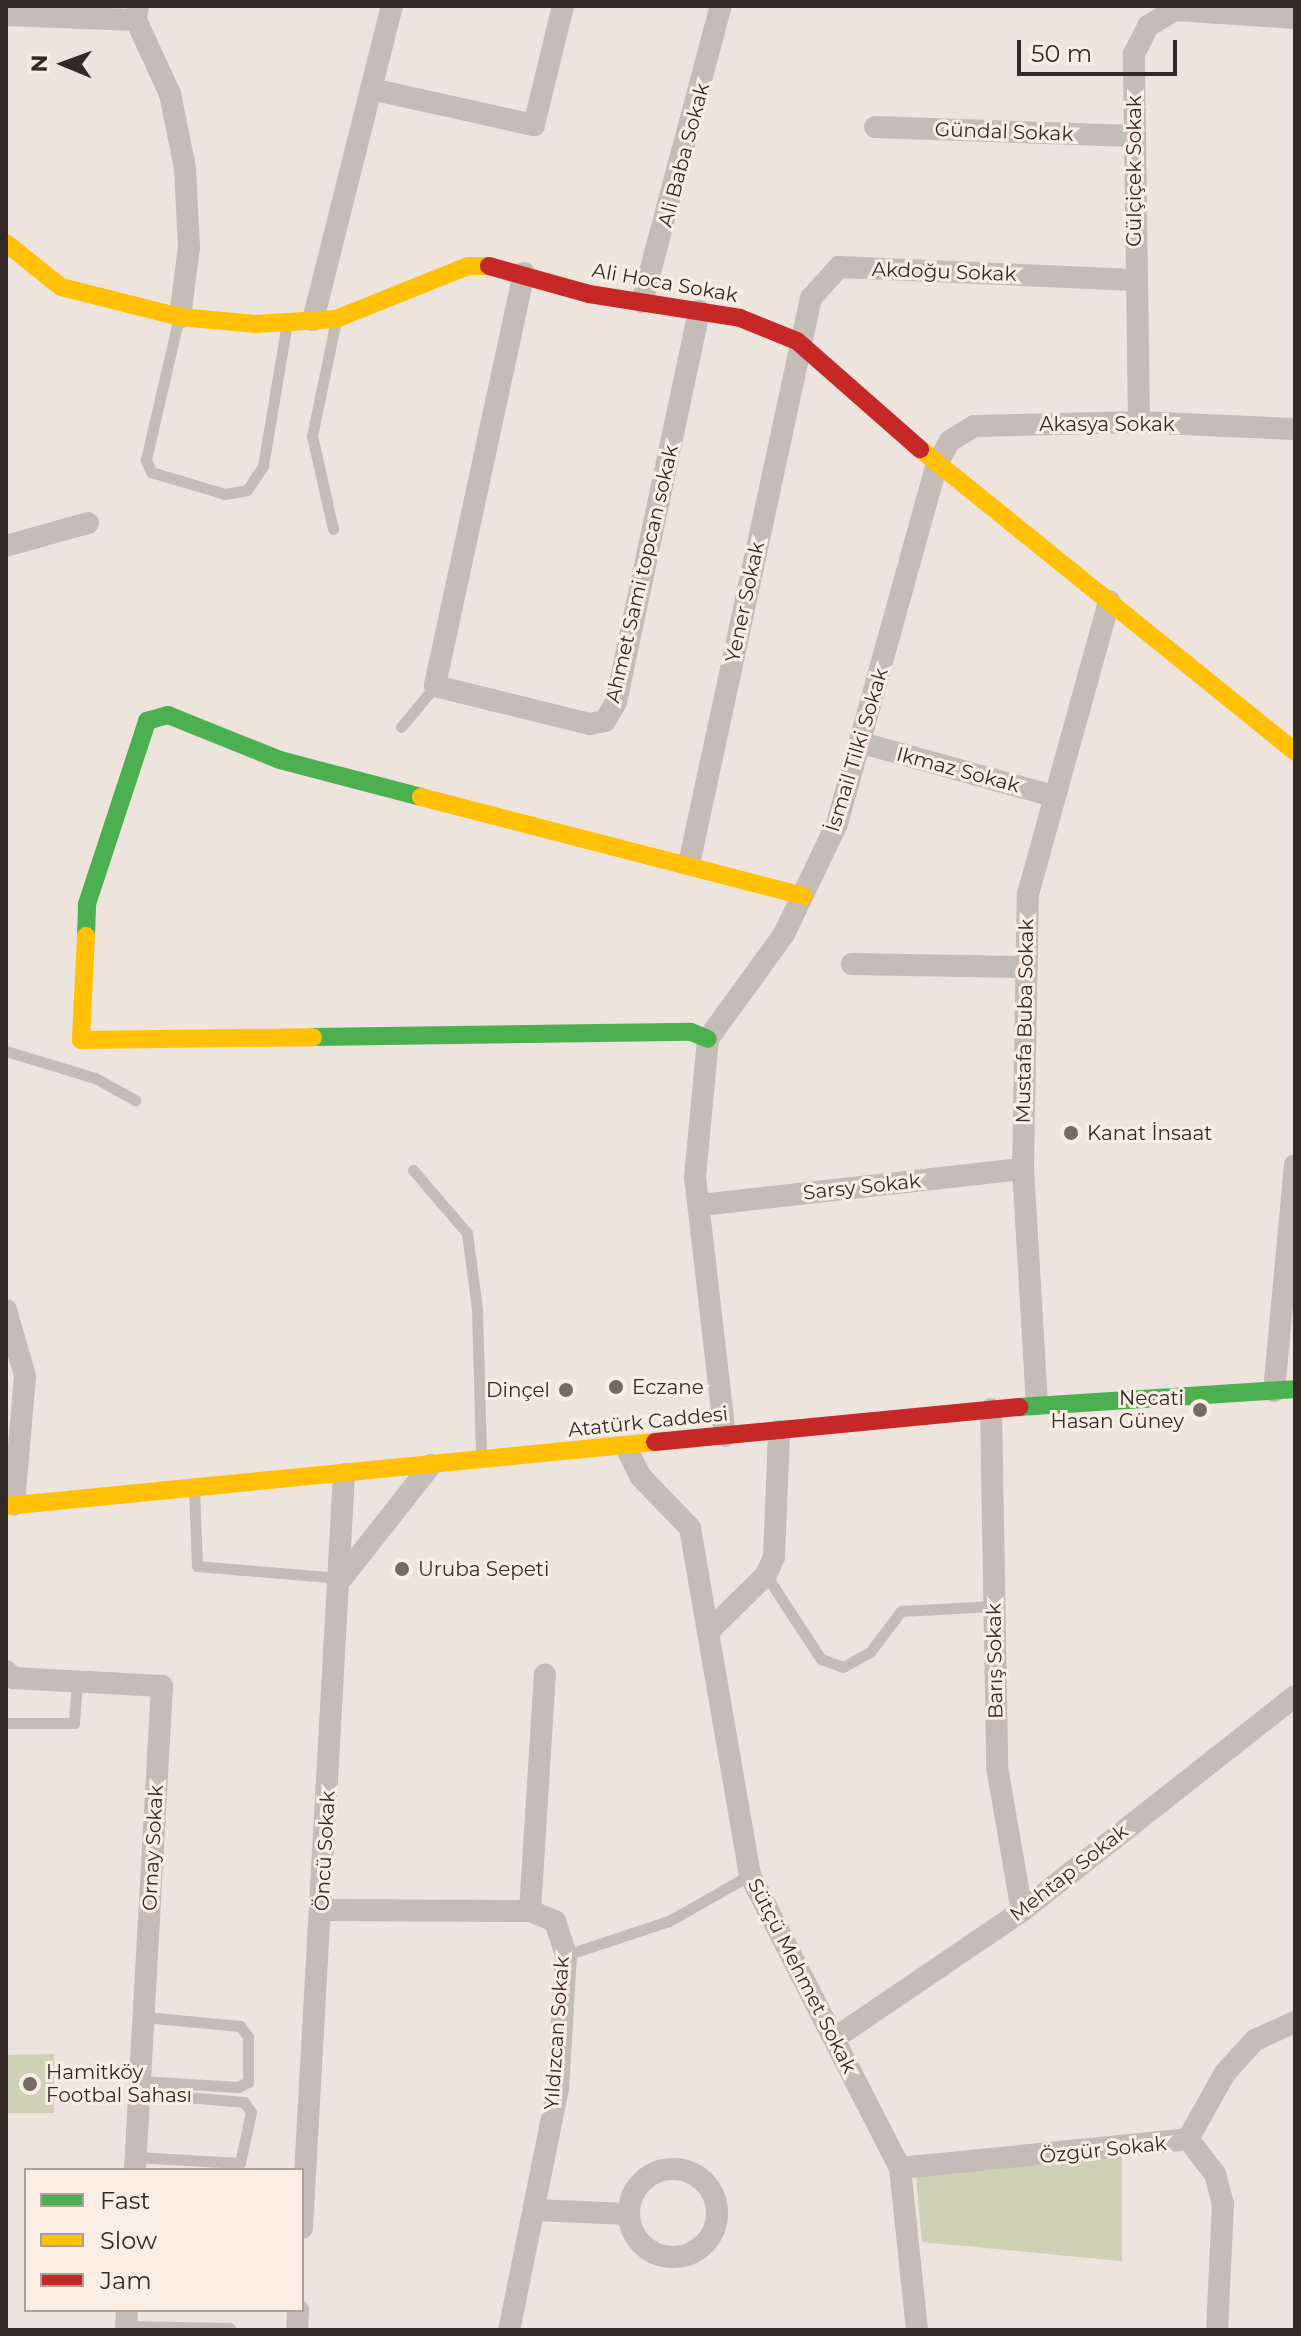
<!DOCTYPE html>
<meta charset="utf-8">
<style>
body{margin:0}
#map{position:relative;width:1301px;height:2336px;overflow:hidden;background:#ece4dd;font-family:Montserrat,sans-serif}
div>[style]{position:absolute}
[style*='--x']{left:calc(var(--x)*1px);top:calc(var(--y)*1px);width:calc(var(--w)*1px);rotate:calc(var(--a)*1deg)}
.green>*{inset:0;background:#ced1b6}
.lane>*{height:11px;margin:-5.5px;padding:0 5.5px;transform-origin:5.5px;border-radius:5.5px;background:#c4bcb7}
.street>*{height:22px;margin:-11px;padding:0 11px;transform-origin:11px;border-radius:11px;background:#c4bcb7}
.street>.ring{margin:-11px;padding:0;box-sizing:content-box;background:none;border:22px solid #c4bcb7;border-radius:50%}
.fast>*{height:18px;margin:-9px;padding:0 9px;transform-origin:9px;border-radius:9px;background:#4caf50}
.slow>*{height:18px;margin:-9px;padding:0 9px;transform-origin:9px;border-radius:9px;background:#ffc107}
.jam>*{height:18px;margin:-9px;padding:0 9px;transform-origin:9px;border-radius:9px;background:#c62828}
.dots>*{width:22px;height:22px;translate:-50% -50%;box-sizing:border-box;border:4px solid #faeee4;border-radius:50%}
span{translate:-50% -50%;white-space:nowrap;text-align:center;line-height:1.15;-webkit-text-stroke:6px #faeee4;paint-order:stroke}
.street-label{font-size:20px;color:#352925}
.poi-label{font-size:20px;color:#352925}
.left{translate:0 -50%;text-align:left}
.right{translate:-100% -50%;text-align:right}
.frame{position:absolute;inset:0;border:8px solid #352925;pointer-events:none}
.legend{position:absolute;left:24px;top:2168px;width:280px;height:144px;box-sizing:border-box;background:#faeee4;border:2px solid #ab9f98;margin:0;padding:10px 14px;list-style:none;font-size:24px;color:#352925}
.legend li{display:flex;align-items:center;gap:16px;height:40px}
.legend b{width:40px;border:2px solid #ab9f98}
.north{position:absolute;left:24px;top:24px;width:80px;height:80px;-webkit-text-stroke:6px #faeee4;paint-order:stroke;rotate:271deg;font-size:22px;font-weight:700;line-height:32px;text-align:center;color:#352925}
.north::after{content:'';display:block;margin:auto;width:28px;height:36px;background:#352925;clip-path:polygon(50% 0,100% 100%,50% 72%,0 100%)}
.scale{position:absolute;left:1017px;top:40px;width:160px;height:36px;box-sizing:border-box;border:4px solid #352925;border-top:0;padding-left:10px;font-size:24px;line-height:28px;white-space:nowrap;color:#352925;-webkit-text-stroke:6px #faeee4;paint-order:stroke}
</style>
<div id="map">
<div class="green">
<div style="clip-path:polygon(54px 2054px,54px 2113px,6px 2113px,6px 2055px)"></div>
<div style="clip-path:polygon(1122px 2157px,1122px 2261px,922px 2242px,916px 2177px)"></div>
</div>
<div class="lane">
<div style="--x:178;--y:321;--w:143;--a:103"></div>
<div style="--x:146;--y:460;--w:13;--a:67"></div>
<div style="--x:151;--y:472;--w:77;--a:16.6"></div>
<div style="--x:225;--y:494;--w:22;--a:-10"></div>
<div style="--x:247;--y:490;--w:29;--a:-56"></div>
<div style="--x:263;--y:466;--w:145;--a:-80.5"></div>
<div style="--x:333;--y:529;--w:95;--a:-102.7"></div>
<div style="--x:312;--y:436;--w:118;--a:-78.3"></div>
<div style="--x:401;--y:727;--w:53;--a:-50.3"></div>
<div style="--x:6;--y:1051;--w:93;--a:16.9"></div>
<div style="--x:95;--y:1078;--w:46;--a:28.8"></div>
<div style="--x:413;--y:1170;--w:83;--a:49.4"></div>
<div style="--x:467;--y:1233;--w:77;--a:82.5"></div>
<div style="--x:477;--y:1309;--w:147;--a:88.4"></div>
<div style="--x:194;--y:1488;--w:78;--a:87.8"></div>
<div style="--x:197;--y:1566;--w:144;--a:4.8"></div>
<div style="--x:766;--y:1575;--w:100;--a:56.8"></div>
<div style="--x:821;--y:1659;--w:23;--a:20"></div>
<div style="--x:843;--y:1667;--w:31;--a:-29"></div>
<div style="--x:870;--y:1652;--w:51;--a:-52.9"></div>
<div style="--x:901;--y:1611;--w:93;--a:-3.1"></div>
<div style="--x:6;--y:1723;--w:68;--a:0"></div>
<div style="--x:74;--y:1723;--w:42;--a:-85.9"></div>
<div style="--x:566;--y:1955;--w:108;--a:-18.3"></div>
<div style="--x:669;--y:1921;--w:93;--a:-29.6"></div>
<div style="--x:140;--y:2081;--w:98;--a:3.5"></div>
<div style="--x:238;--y:2087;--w:11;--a:-27"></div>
<div style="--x:248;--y:2082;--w:45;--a:-90"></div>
<div style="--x:248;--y:2037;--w:14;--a:-126"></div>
<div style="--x:240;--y:2026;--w:96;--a:-174.6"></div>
<div style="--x:135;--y:2157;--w:105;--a:3.3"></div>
<div style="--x:240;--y:2163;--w:52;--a:-77.8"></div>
<div style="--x:251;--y:2112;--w:12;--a:-125"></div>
<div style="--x:244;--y:2102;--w:105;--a:-175.1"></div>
<div style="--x:126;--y:2326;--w:104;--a:1.1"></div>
</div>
<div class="street">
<div style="--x:138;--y:6;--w:14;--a:98"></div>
<div style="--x:136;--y:20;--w:81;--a:65.3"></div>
<div style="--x:170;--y:94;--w:76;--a:78.5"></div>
<div style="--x:185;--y:168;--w:79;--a:87.1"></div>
<div style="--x:189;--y:247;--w:71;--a:97.3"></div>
<div style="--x:6;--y:15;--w:130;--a:2.2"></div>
<div style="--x:371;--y:89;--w:167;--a:12.5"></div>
<div style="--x:534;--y:125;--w:122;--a:-76.3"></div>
<div style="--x:875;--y:127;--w:258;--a:2"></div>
<div style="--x:524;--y:273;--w:422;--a:102.2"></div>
<div style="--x:435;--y:686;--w:160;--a:13.8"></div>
<div style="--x:590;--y:724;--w:15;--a:-11"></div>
<div style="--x:605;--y:721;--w:22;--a:-60"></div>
<div style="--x:616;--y:702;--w:400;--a:-78"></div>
<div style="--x:642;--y:302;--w:306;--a:-75.1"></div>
<div style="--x:313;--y:320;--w:324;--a:-75.9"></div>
<div style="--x:1139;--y:422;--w:368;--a:-90.8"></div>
<div style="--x:1134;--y:54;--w:31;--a:-63"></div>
<div style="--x:1148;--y:26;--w:31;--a:-31"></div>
<div style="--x:1175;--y:10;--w:120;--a:3.8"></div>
<div style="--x:6;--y:546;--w:85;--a:-15.7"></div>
<div style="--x:862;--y:743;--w:198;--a:15.5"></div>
<div style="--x:689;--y:864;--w:579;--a:-77.84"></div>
<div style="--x:811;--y:298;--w:42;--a:-47.9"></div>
<div style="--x:839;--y:267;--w:296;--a:2.5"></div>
<div style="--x:852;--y:964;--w:171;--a:1"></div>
<div style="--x:701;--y:1205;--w:324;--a:-6.4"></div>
<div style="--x:6;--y:1310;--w:69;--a:73.9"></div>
<div style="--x:25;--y:1376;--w:129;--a:94.9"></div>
<div style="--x:1274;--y:1391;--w:227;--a:-84.7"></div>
<div style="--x:1037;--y:1404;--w:235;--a:-93.4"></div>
<div style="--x:1023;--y:1169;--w:275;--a:-89"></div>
<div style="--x:1028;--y:894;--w:304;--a:-74.5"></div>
<div style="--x:991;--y:1409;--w:358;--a:89"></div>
<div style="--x:997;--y:1767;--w:146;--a:80.2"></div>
<div style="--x:725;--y:1436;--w:261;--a:-96.6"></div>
<div style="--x:695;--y:1177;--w:139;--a:-84.6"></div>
<div style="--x:708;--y:1039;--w:130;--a:-54.1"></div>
<div style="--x:784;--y:934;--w:122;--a:-64.3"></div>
<div style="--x:837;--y:824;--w:374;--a:-74.5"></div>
<div style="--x:937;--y:464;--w:26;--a:-61"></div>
<div style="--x:950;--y:441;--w:28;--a:-32"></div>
<div style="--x:974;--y:426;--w:165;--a:-1.4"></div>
<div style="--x:1139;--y:422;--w:156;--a:2.6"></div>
<div style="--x:626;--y:1447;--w:32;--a:64"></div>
<div style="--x:640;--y:1476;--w:72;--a:46.1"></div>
<div style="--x:690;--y:1528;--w:352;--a:80.2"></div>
<div style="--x:750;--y:1875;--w:329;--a:62.9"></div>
<div style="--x:900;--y:2168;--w:163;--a:84"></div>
<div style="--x:342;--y:1578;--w:144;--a:-51.8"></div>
<div style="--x:709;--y:1631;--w:80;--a:-44.5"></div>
<div style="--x:766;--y:1575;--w:20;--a:-66"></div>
<div style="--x:774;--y:1557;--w:126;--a:-87.7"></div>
<div style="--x:6;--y:1671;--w:10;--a:45"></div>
<div style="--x:13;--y:1678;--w:149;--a:3.1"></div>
<div style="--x:162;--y:1686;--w:485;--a:93.2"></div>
<div style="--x:322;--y:1910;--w:208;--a:0.3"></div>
<div style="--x:530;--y:1911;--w:27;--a:22"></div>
<div style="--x:555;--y:1921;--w:36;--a:72"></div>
<div style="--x:566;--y:1955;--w:133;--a:93.4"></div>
<div style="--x:558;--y:2088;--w:247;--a:101.4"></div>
<div style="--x:530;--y:1911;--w:237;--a:-86.4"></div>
<div style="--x:835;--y:2038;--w:226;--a:-34.2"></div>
<div style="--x:1022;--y:1911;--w:347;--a:-38.2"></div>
<div style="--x:1188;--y:2139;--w:44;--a:52.4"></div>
<div style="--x:1215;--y:2174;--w:31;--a:75"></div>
<div style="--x:1223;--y:2204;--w:126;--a:92.7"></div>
<div style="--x:1188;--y:2139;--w:76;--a:-60.7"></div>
<div style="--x:1225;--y:2073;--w:45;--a:-47.7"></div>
<div style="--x:1255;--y:2040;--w:44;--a:-24.2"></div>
<div style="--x:900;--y:2168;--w:289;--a:-5.7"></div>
<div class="ring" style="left:629px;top:2169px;width:66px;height:66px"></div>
<div style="--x:534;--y:2210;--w:95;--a:2.4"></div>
<div style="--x:302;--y:2228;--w:755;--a:-86.81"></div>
<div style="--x:126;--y:2330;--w:20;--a:-87"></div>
<div style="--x:297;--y:2330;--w:20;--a:-87"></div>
</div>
<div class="fast">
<div style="--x:86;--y:936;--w:32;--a:-88"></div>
<div style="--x:87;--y:904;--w:193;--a:-71.8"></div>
<div style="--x:147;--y:721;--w:22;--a:-16"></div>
<div style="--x:168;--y:715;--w:121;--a:21.9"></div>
<div style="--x:280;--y:760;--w:146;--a:14.7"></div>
<div style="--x:313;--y:1037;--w:378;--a:-0.8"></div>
<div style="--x:691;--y:1032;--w:18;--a:22"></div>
<div style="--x:1019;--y:1407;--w:277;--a:-3.7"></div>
</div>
<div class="slow">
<div style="--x:6;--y:243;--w:70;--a:38.7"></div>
<div style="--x:61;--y:287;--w:123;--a:14.1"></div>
<div style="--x:180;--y:317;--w:76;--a:5.3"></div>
<div style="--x:256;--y:324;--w:80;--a:-3.6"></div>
<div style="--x:336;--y:319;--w:142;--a:-21.9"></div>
<div style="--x:468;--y:266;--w:21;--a:0"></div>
<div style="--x:920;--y:449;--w:482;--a:38.9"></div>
<div style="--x:421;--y:797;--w:395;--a:14.5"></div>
<div style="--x:86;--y:936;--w:104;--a:92.8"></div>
<div style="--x:81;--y:1040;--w:232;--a:-0.7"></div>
<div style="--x:6;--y:1506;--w:652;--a:-5.63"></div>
</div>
<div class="jam">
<div style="--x:489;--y:266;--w:104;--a:15.6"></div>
<div style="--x:589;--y:294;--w:153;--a:9"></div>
<div style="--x:740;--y:318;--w:61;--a:22"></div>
<div style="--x:797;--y:341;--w:164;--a:41.3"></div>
<div style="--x:655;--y:1442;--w:366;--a:-5.5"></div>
</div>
<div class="dots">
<div style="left:1071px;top:1133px;background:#756a65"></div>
<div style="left:616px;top:1387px;background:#756a65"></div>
<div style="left:566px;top:1390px;background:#756a65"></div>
<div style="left:1200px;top:1410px;background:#756a65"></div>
<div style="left:402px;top:1569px;background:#756a65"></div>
<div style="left:30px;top:2084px;background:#756a65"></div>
</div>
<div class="street-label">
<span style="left:1004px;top:132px;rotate:2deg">Gündal Sokak</span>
<span style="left:684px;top:155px;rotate:-75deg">Ali Baba Sokak</span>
<span style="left:1134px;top:171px;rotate:-90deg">Gülçiçek Sokak</span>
<span style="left:944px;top:272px;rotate:2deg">Akdoğu Sokak</span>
<span style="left:665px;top:283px;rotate:10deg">Ali Hoca Sokak</span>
<span style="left:1107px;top:424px">Akasya Sokak</span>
<span style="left:642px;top:574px;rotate:-77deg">Ahmet Sami topcan sokak</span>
<span style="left:745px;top:602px;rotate:-78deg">Yener Sokak</span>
<span style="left:857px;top:750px;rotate:-73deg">İsmail Tilki Sokak</span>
<span style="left:958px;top:770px;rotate:15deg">Ikmaz Sokak</span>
<span style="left:1025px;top:1021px;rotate:-89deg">Mustafa Buba Sokak</span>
<span style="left:862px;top:1187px;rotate:-6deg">Sarsy Sokak</span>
<span style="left:648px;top:1422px;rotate:-6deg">Atatürk Caddesi</span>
<span style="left:995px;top:1661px;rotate:-91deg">Barış Sokak</span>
<span style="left:153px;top:1848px;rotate:-87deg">Ornay Sokak</span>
<span style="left:325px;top:1851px;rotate:-87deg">Öncü Sokak</span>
<span style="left:1069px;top:1873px;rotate:-38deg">Mehtap Sokak</span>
<span style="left:802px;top:1976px;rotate:63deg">Sütçü Mehmet Sokak</span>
<span style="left:557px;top:2033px;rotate:-86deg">Yıldızcan Sokak</span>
<span style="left:1103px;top:2150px;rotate:-6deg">Özgür Sokak</span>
</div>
<div class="poi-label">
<span class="left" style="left:1087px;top:1133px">Kanat İnsaat</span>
<span class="left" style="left:632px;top:1387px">Eczane</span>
<span class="right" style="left:550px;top:1390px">Dinçel</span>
<span class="right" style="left:1184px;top:1410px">Necati<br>Hasan Güney</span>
<span class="left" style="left:418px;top:1569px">Uruba Sepeti</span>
<span class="left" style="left:46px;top:2084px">Hamitköy<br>Footbal Sahası</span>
</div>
<div class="frame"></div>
<ul class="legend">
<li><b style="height:10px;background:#4caf50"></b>Fast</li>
<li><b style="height:10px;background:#ffc107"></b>Slow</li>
<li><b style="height:10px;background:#c62828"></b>Jam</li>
</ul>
<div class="north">N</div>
<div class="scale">50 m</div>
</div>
